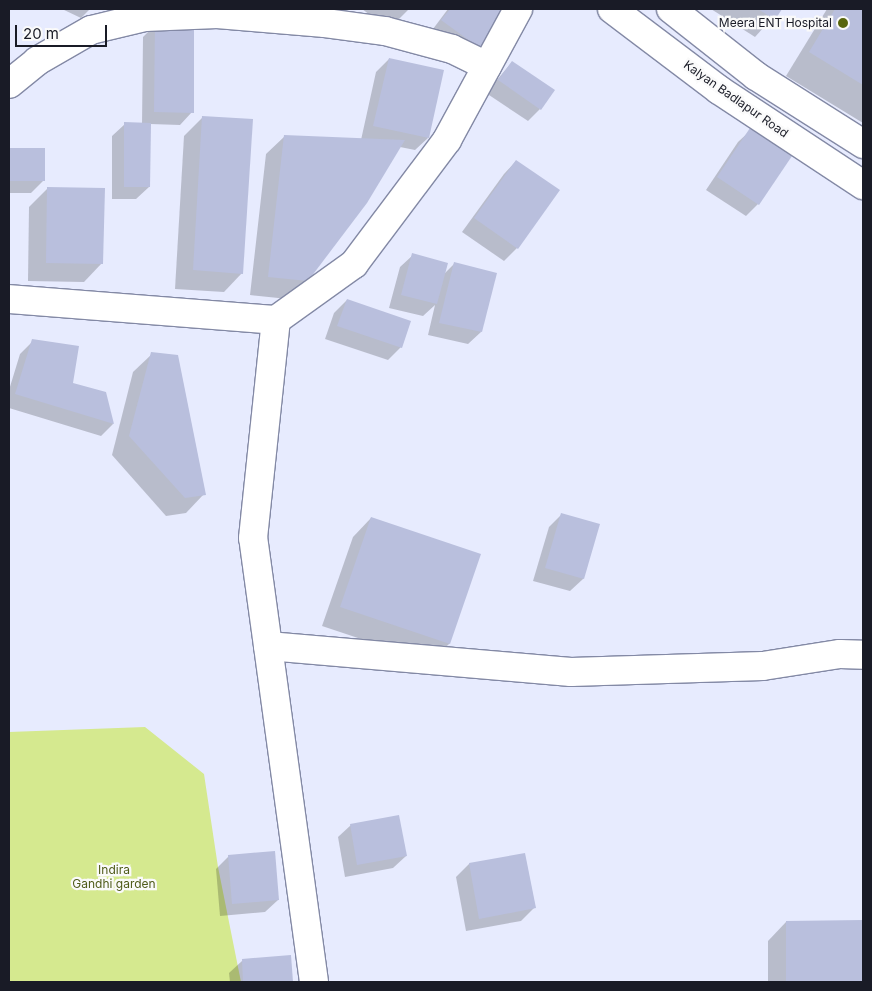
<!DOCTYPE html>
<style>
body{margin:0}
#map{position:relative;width:872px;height:991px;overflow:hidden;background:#e7ebfe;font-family:Inter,sans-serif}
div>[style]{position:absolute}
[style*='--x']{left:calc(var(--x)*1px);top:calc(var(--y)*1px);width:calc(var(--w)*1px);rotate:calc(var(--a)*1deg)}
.green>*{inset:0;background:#d5e98f}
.shadow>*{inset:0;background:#0003}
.building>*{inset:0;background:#b9bfdd}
.roads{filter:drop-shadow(1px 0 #8389a5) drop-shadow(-1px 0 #8389a5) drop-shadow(0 1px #8389a5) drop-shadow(0 -1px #8389a5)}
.minor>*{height:28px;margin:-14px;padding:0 14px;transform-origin:14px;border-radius:14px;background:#fff}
.tertiary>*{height:28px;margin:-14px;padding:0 14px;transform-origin:14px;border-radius:14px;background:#fff}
.primary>*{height:28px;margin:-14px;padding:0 14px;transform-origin:14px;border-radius:14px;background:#fff}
.dots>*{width:14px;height:14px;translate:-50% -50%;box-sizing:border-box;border:2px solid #fafafa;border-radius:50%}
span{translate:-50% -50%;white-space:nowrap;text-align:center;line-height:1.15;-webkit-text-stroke:4.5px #fafafa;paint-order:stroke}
.poi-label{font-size:12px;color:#191b26}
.right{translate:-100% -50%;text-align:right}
.street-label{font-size:12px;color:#191b26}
.park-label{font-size:12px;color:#4f5b1a}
.frame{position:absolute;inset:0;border:10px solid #191b26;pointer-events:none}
.scale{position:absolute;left:15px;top:25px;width:92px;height:22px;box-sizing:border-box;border:2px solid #191b26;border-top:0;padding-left:6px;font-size:15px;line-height:18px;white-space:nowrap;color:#191b26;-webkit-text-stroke:4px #fafafa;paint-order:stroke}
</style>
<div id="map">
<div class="green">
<div style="clip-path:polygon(145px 727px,204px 774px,218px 867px,241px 982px,9px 982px,9px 732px)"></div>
</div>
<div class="shadow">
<div style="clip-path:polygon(62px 9px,90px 9px,81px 18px)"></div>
<div style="clip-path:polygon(362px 9px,409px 9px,389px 29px)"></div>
<div style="clip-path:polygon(448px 9px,497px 9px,505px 15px,468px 61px,430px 33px)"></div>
<div style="clip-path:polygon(711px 9px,780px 9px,755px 37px)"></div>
<div style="clip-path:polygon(827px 9px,863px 9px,863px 123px,786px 76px)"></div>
<div style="clip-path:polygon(156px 24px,192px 112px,180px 125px,150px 124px,149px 187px,136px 199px,112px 199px,112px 136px,125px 124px,142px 124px,143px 37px)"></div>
<div style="clip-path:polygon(389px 59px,428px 138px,415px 150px,400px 147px,307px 280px,288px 299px,250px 295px,266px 154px,285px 136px,361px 140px,376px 72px)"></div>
<div style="clip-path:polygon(512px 62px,540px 109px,528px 121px,486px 93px)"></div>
<div style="clip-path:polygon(203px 117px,242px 273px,224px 292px,175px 289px,184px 136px)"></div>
<div style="clip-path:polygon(751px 130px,758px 204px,746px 216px,706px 190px,738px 142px)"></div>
<div style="clip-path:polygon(9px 149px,44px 150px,43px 181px,31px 193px,9px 193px)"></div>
<div style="clip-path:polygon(516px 161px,558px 191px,517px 248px,504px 261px,462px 232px,504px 174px)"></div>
<div style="clip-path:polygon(48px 188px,102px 263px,84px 282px,28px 281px,29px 207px)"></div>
<div style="clip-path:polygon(413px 255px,444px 274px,454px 264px,481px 332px,468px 344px,428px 335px,435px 305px,423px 316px,389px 308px,400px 267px)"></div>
<div style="clip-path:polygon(347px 300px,401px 347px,388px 360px,325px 339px,334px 313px)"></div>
<div style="clip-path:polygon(33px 341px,72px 384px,105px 393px,113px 424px,101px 436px,9px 408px,9px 390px,20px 354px)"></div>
<div style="clip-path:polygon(152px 354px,204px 494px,186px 513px,166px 516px,112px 455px,133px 372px)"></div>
<div style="clip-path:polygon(562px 514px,598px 525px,583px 579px,570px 591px,533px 581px,549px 527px)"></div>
<div style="clip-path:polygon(371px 518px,479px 555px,449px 644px,430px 662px,322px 626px,353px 537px)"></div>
<div style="clip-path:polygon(351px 825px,406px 856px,393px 868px,345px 877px,338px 837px)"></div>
<div style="clip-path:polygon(524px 854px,534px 908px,521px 921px,466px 931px,456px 877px,469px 864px)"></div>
<div style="clip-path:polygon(229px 856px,278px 900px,265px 912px,220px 916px,216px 869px)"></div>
<div style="clip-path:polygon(863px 921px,863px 982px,768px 982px,768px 941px,786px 922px)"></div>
<div style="clip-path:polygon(290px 957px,292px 982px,230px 982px,229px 973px,242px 961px)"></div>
</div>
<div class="building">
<div style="clip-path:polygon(450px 9px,499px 9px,507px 15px,481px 49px,441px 20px)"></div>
<div style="clip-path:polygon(758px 9px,782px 9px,775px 20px)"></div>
<div style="clip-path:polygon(835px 9px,863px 9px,863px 85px,809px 52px)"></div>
<div style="clip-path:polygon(155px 23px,194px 23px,194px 113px,154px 112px)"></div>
<div style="clip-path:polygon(389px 58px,444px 70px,429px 138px,373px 126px)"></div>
<div style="clip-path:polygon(512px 61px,555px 90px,541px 110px,498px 80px)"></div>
<div style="clip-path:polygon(202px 116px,253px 119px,243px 274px,193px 270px)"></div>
<div style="clip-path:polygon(124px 122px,151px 123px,150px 187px,124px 187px)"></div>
<div style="clip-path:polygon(750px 128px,792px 156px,759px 205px,717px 177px)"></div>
<div style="clip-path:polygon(284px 135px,405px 140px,367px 203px,308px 281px,268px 277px)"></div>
<div style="clip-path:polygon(9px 148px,45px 148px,45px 181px,9px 181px)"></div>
<div style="clip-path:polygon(516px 160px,560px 190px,518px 249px,474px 218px)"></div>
<div style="clip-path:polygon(47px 187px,105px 188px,103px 264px,46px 263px)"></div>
<div style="clip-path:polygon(412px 253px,448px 263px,437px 304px,401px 295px)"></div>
<div style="clip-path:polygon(454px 262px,497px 273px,482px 332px,439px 323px)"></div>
<div style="clip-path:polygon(347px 299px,411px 321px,402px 348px,337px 326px)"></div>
<div style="clip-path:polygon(32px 339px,79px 346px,73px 383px,106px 392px,114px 424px,15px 394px)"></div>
<div style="clip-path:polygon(151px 352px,178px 355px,206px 495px,185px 498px,129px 436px)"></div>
<div style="clip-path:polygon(561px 513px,600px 524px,584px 579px,545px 568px)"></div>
<div style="clip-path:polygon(371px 517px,481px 554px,450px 644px,340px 607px)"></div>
<div style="clip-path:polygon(399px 815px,407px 856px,357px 865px,350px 824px)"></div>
<div style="clip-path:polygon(275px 851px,279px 900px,232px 904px,228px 855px)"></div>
<div style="clip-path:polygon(525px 853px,536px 908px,479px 919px,469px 863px)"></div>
<div style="clip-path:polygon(863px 920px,863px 982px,786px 982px,786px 921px)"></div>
<div style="clip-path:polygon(291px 955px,293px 982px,243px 982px,242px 959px)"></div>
</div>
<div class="roads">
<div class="minor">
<div style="--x:9;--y:84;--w:36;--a:-39"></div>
<div style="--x:37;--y:61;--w:62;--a:-29.9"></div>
<div style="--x:91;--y:30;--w:56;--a:-13.5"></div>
<div style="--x:145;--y:17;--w:72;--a:-2.4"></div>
<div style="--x:217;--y:14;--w:108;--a:4.8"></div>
<div style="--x:325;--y:23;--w:61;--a:7.6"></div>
<div style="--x:385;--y:31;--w:69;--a:15"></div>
<div style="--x:452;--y:49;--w:39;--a:26"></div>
<div style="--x:9;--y:299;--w:268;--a:4.5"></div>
<div style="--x:268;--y:646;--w:304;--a:4.9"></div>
<div style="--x:571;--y:672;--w:192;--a:-1.8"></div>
<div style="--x:763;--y:666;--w:78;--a:-8.9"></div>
<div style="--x:840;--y:654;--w:23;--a:2"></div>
</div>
<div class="tertiary">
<div style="--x:314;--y:982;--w:448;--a:-97.8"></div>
<div style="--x:253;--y:538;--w:219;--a:-84"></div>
<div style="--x:276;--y:320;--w:96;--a:-35.7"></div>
<div style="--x:354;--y:264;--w:155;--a:-53.1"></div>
<div style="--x:447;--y:140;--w:149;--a:-61.5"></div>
</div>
<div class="primary">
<div style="--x:612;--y:9;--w:134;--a:37.1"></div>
<div style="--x:719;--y:90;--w:173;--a:33.4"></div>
<div style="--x:671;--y:9;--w:108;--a:38.2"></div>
<div style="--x:756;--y:76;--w:127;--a:32.4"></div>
</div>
</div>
<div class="dots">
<div style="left:843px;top:23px;background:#58660d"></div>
</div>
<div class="poi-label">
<span class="right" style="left:832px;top:23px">Meera ENT Hospital</span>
</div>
<div class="street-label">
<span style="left:736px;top:99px;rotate:35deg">Kalyan Badlapur Road</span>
</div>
<div class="park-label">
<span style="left:114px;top:877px">Indira<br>Gandhi garden</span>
</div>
<div class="frame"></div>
<div class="scale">20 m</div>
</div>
